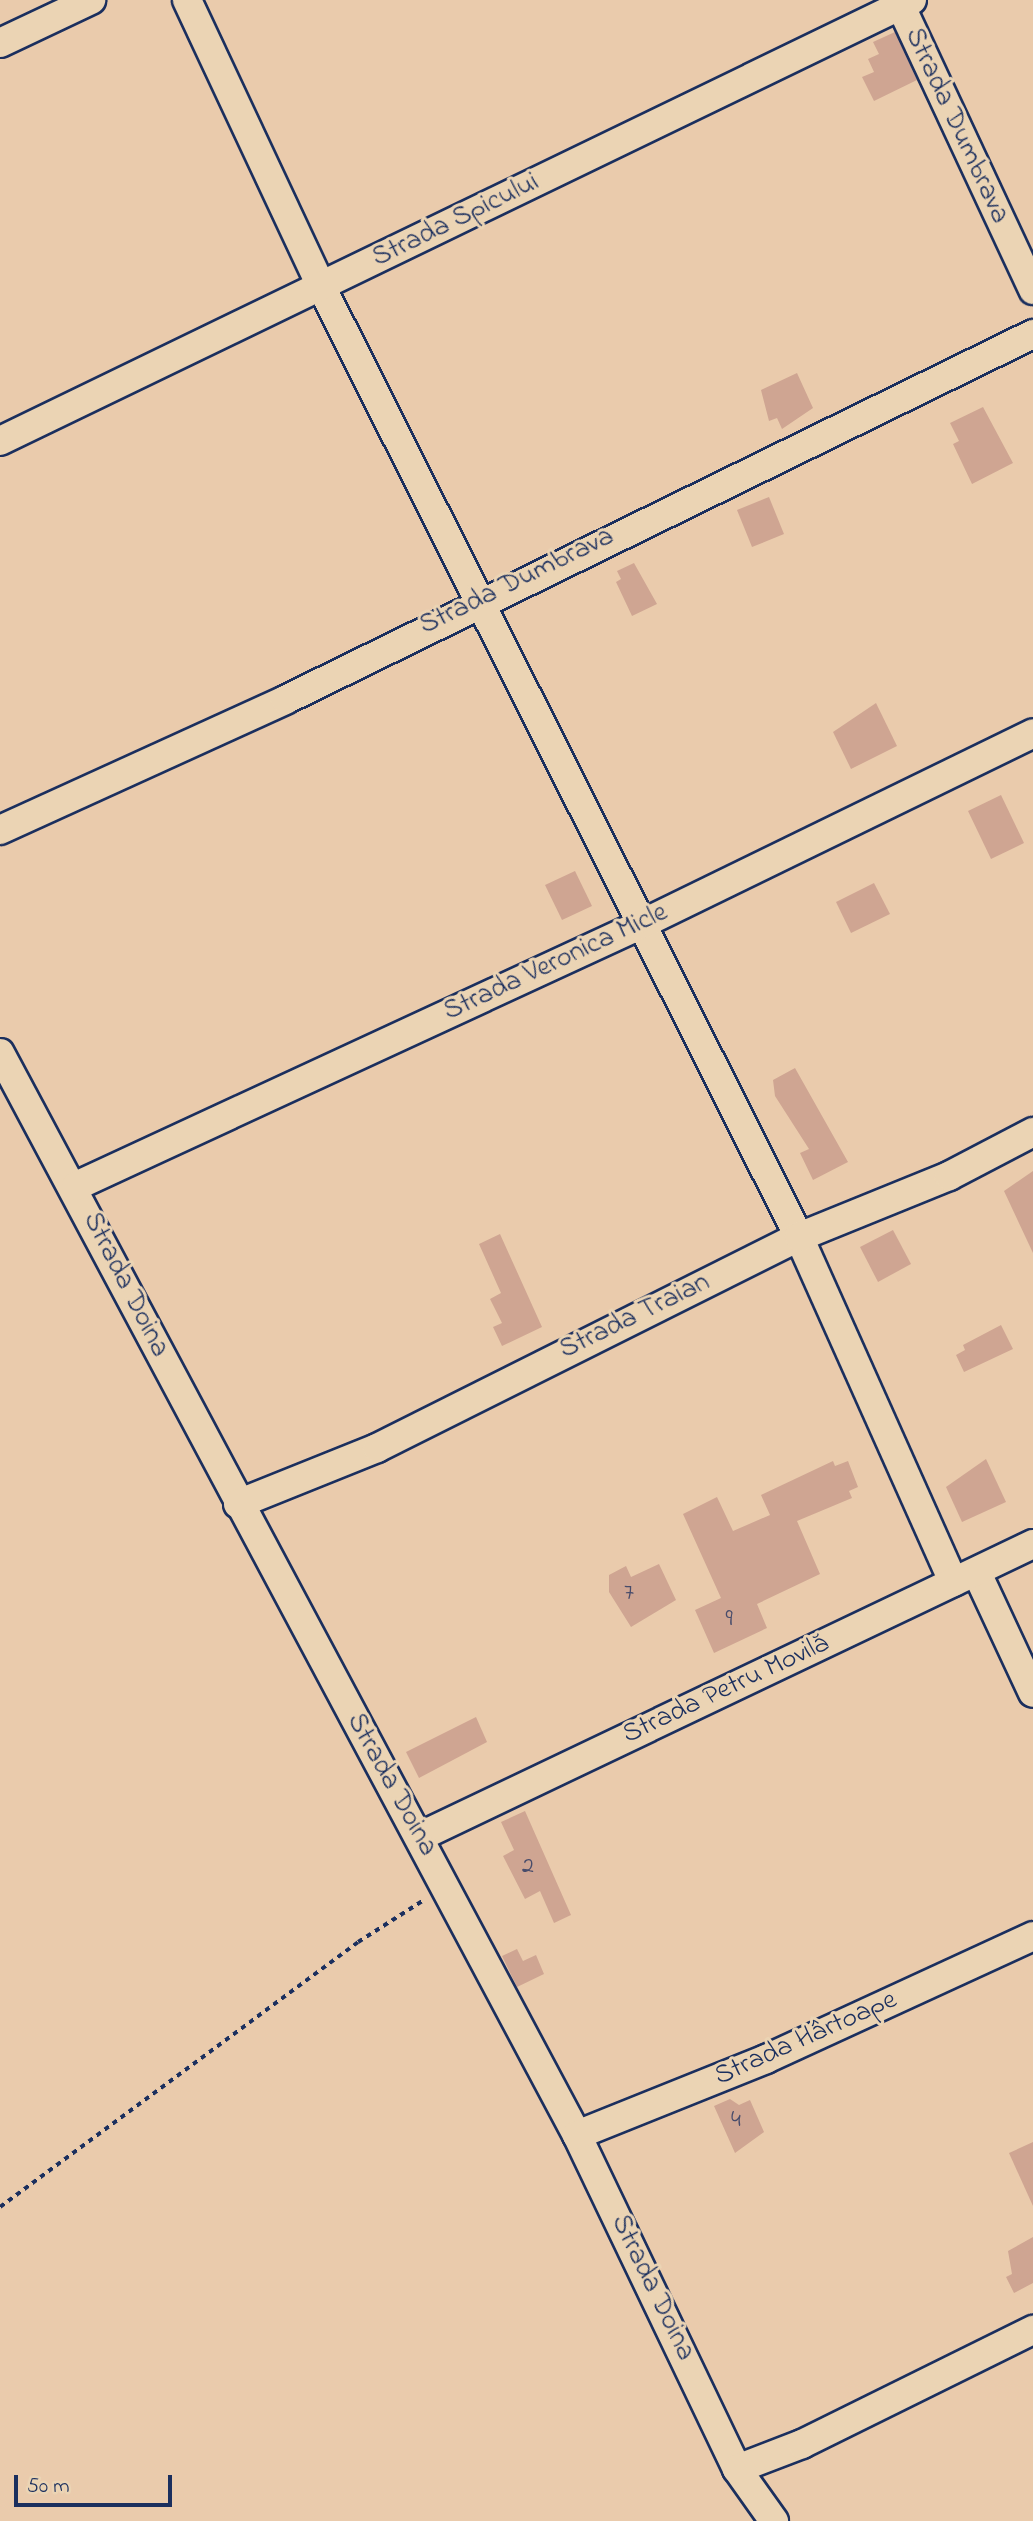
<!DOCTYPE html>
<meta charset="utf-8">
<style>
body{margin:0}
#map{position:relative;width:1033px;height:2521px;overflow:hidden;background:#eacbac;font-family:"Indie Flower",sans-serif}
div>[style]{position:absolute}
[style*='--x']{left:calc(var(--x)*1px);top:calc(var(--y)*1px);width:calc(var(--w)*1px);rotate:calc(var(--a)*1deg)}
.building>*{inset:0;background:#cfa592}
.path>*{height:3.5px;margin-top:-1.75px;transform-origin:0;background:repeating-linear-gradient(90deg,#1b2f5e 0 5px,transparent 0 10px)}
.roads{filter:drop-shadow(2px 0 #1b2f5e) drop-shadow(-2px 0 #1b2f5e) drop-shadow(0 2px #1b2f5e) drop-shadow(0 -2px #1b2f5e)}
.minor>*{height:28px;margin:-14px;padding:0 14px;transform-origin:14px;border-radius:14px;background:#ebd4b4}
span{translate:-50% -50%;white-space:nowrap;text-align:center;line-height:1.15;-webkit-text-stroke:6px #ebd4b4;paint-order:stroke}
.number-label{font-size:24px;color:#484c6b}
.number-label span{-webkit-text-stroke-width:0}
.street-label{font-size:28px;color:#1b2f5e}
.scale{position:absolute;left:14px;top:2475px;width:158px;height:32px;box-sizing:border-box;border:4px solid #1b2f5e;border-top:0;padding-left:9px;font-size:21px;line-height:24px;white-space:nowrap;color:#1b2f5e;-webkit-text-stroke:5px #ebd4b4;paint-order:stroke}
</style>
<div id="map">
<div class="building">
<div style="clip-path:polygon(895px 32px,917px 80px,874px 101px,862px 77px,874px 72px,868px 59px,879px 54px,873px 42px)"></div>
<div style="clip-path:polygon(797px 373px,813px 408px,782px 429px,777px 418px,769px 421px,761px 390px)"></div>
<div style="clip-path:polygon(983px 407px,1013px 463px,972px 484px,953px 444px,959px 441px,950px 423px)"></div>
<div style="clip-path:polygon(769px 497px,784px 534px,752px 547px,737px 510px)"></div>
<div style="clip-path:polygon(634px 563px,657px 604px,632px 616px,616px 582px,621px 579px,617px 571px)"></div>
<div style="clip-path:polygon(876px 703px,897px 746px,851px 769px,833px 732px)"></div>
<div style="clip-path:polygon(1001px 795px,1024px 843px,991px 859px,968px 811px)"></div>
<div style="clip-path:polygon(575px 871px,592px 906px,562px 920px,545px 885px)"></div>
<div style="clip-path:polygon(874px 883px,890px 914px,851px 933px,836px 902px)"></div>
<div style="clip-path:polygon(795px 1068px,848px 1162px,813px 1180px,800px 1153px,809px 1149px,775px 1096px,773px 1080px)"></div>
<div style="clip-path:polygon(1033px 1171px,1033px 1253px,1004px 1191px)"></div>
<div style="clip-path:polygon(893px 1230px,911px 1264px,878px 1282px,860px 1247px)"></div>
<div style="clip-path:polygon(500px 1234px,542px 1327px,502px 1346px,493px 1327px,502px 1323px,490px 1299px,501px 1293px,479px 1244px)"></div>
<div style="clip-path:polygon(1001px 1325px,1013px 1349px,964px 1372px,956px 1355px,965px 1350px,963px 1345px)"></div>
<div style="clip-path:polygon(986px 1459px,1006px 1502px,962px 1522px,946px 1487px)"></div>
<div style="clip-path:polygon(833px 1461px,835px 1466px,848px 1461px,858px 1487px,849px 1491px,852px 1498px,797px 1521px,820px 1574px,757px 1604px,767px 1628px,714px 1653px,695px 1610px,721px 1598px,683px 1514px,717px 1497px,733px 1531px,770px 1515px,761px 1495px)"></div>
<div style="clip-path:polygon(659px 1564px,676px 1600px,631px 1627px,609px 1592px,609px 1575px,626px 1566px,631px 1577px)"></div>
<div style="clip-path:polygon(476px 1717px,487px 1742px,419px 1778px,406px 1752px)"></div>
<div style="clip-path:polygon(525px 1811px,571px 1915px,554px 1923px,540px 1891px,525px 1899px,503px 1856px,514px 1850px,501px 1822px)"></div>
<div style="clip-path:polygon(517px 1949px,523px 1961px,536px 1955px,544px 1974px,517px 1987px,502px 1956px)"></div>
<div style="clip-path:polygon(730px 2099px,739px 2105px,750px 2100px,764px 2132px,735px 2153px,714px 2106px)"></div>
<div style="clip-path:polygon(1033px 2142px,1033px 2206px,1009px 2153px)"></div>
<div style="clip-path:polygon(1033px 2237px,1033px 2283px,1014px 2293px,1006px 2277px,1012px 2274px,1008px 2251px)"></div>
</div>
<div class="path">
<div style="--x:0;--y:2207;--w:445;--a:-36.5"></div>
<div style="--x:358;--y:1942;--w:78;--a:-32.5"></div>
</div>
<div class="roads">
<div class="minor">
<div style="--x:187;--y:0;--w:318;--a:64.9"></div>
<div style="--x:322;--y:288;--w:1062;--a:63.31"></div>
<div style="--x:799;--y:1237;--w:378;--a:65.9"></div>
<div style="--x:898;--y:0;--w:320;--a:65"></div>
<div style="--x:0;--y:43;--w:101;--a:-25.3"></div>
<div style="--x:0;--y:441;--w:1013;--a:-25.81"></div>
<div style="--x:0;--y:830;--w:313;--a:-24.5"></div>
<div style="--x:285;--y:700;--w:833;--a:-26.07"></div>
<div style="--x:0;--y:1053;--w:1226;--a:61.93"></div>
<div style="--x:577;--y:2135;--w:370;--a:64.4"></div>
<div style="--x:737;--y:2469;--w:64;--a:54.6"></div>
<div style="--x:76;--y:1186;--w:621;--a:-24.83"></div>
<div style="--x:640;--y:925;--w:437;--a:-26"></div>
<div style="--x:238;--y:1504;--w:150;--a:-21.9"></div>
<div style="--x:377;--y:1448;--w:472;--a:-26.6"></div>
<div style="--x:799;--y:1237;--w:162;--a:-22.1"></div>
<div style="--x:949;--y:1176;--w:95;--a:-27.6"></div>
<div style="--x:977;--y:1573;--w:132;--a:65"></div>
<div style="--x:419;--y:1837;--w:680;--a:-25.51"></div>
<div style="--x:577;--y:2135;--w:204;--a:-21.9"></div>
<div style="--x:766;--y:2059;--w:294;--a:-24.7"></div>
<div style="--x:737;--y:2469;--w:70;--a:-21"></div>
<div style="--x:802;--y:2444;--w:258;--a:-26.3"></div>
</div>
</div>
<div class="number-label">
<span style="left:629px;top:1594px">7</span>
<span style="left:729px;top:1620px">9</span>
<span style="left:528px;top:1867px">2</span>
<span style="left:736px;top:2121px">4</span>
</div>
<div class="street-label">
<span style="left:956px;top:126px;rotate:65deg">Strada Dumbrava</span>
<span style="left:456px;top:221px;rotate:-26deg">Strada Spicului</span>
<span style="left:517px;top:582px;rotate:-26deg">Strada Dumbrava</span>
<span style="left:556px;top:963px;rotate:-25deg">Strada Veronica Micle</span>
<span style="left:125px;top:1285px;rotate:63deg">Strada Doina</span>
<span style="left:635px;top:1317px;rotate:-26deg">Strada Traian</span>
<span style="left:726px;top:1690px;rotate:-25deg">Strada Petru Movilă</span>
<span style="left:391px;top:1785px;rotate:61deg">Strada Doina</span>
<span style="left:806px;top:2039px;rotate:-24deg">Strada Hârtoape</span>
<span style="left:652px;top:2288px;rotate:64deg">Strada Doina</span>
</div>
<div class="scale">50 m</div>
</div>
